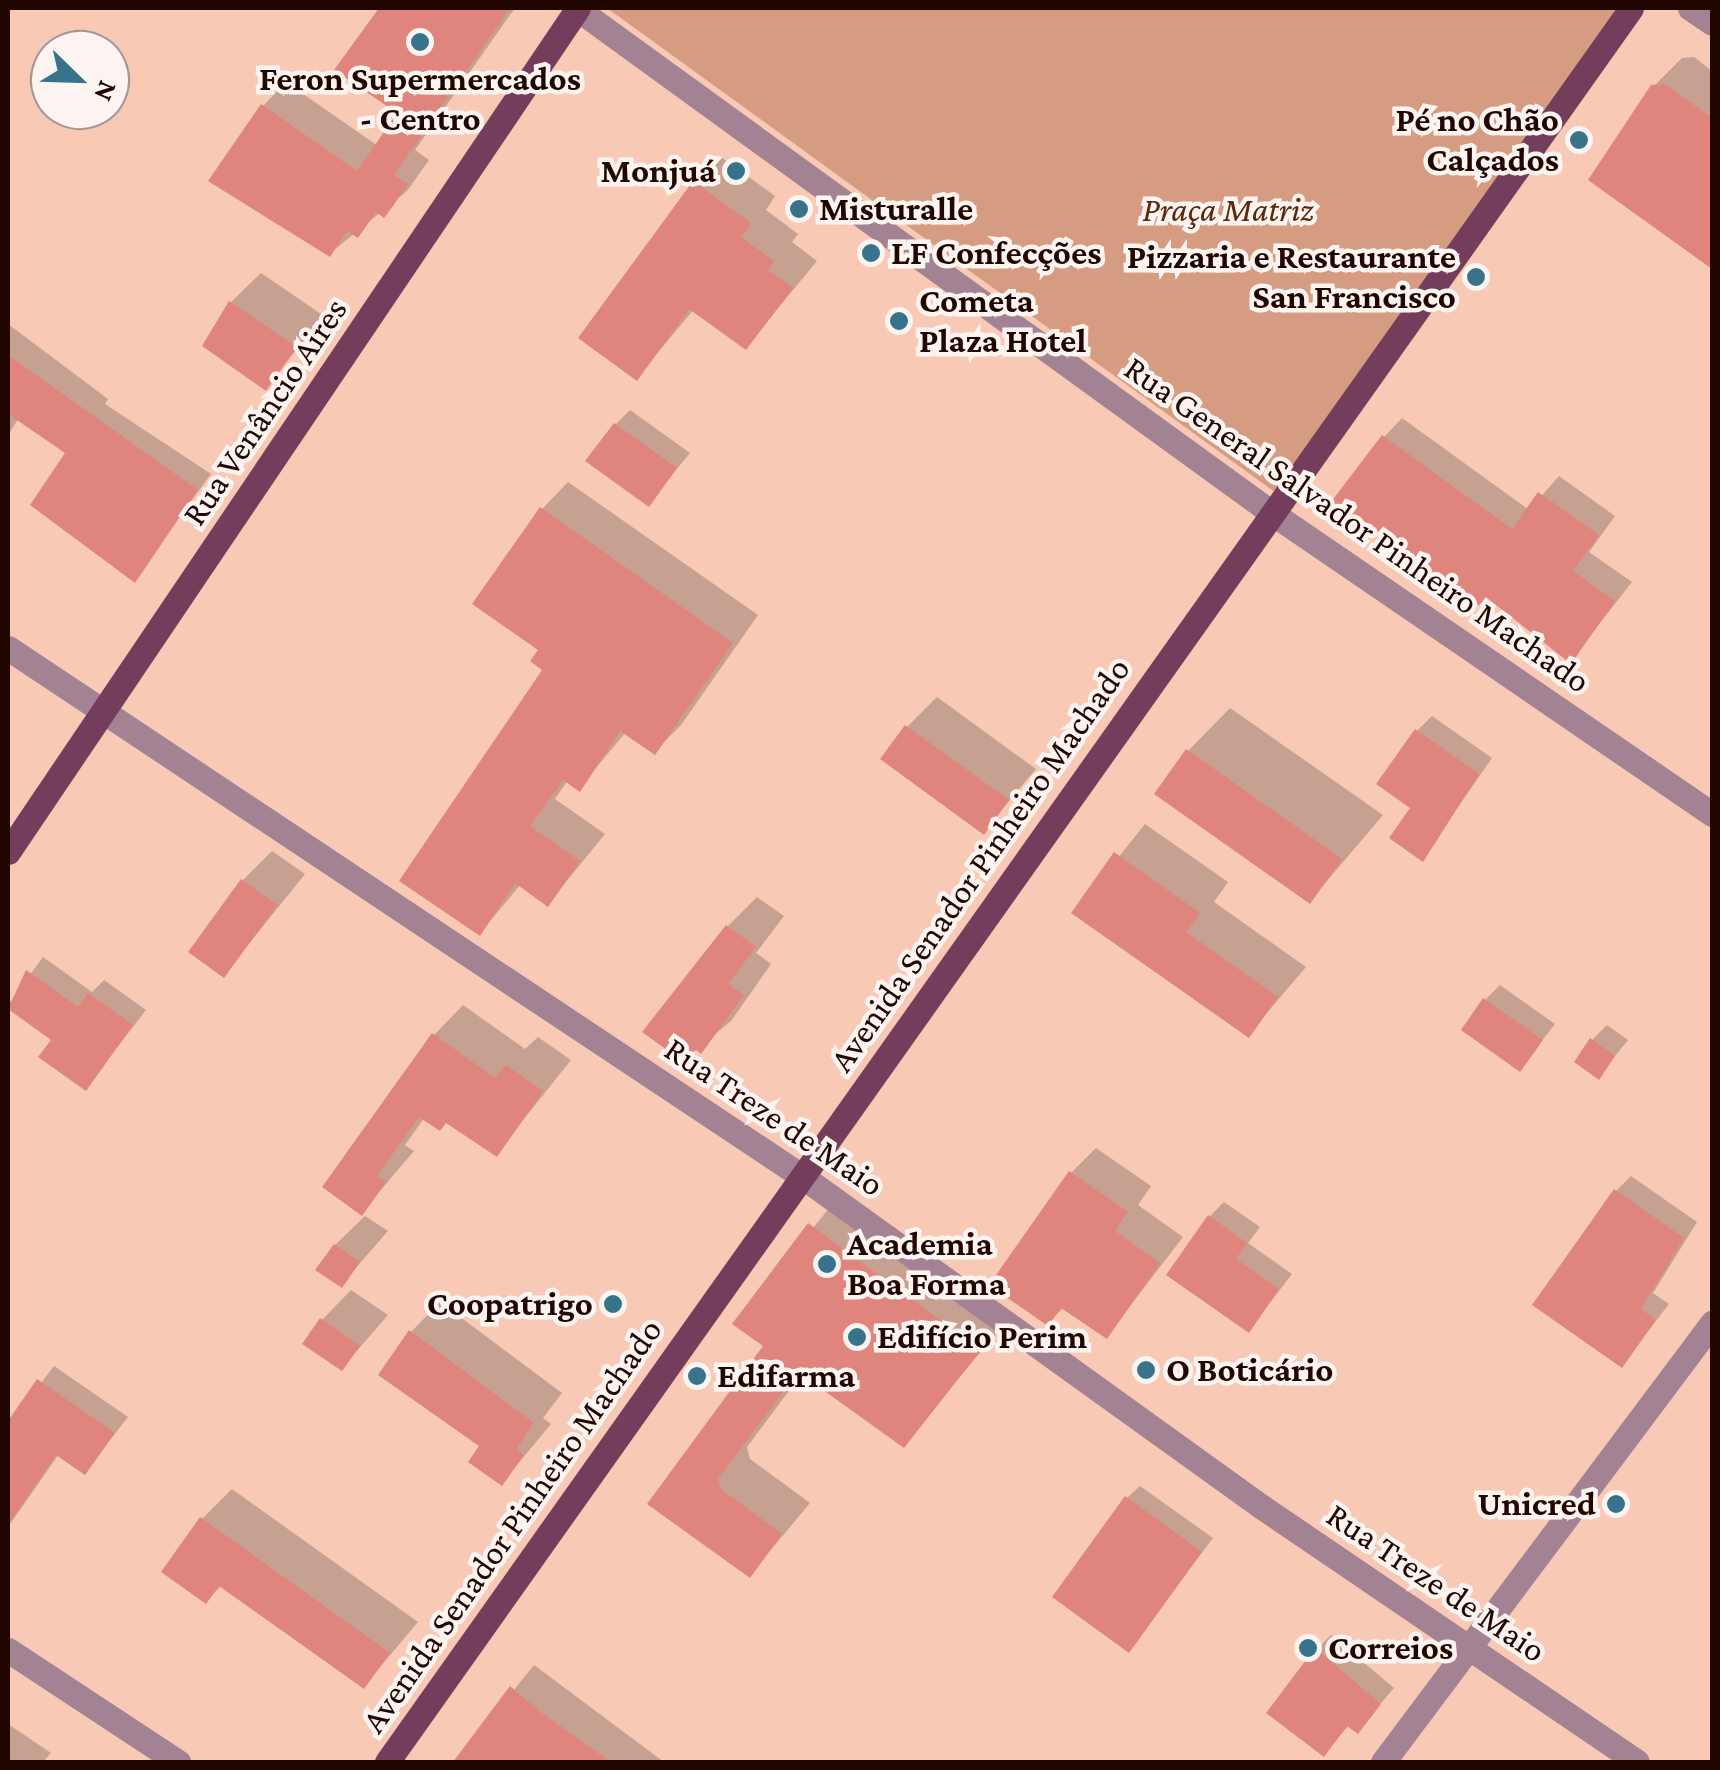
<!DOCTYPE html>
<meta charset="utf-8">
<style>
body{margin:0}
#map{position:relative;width:1720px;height:1770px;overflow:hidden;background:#f8c9b4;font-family:"Crimson Pro",serif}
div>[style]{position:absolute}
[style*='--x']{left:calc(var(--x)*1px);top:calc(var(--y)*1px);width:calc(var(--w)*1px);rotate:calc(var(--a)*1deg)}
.green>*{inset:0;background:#d69c81}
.shadow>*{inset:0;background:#0003}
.building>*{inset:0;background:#e0857d}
.minor>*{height:25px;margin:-12.5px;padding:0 12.5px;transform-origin:12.5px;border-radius:12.5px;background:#a28293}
.major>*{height:25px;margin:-12.5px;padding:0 12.5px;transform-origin:12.5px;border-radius:12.5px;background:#743d5c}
.dots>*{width:28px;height:28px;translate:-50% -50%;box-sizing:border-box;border:5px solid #fcf4f0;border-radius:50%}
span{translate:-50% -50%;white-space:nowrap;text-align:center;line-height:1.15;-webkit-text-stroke:9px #fcf4f0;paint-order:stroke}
.poi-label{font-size:35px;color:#210700;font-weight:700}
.right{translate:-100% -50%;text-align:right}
.left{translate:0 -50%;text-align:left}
.park-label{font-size:35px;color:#5c280b;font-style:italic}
.street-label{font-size:35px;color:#210700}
.frame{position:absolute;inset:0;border:10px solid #210700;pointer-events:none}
.north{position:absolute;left:30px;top:30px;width:100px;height:100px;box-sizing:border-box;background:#fcf4f0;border:2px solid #a49590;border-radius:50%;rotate:113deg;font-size:28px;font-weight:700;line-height:40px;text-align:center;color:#210700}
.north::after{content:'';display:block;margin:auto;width:35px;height:45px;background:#37748b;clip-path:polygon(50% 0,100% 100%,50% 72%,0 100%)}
</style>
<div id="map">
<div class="green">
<div style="clip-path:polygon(607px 8px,1618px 8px,1276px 493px)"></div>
</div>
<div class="shadow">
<div style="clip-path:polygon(382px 8px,515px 8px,415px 150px,429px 160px,407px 191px,329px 254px,263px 106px,286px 82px,378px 146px,401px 112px,338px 69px)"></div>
<div style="clip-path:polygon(1694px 57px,1712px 71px,1712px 266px,1653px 87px,1682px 58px)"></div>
<div style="clip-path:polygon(721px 157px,775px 196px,766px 210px,798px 234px,792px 242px,817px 261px,746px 347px,694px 309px,637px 378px,695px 183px)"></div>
<div style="clip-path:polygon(261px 273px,324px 316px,266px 387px,205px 345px,231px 302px)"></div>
<div style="clip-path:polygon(8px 324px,108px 399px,105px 404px,211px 474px,134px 579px,68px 452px,19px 418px,8px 435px)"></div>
<div style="clip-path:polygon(630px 410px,690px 453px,648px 504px,616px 424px)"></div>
<div style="clip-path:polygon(1402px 418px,1529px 510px,1559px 476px,1615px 516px,1589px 552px,1632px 582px,1571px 660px,1384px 437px)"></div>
<div style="clip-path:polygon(568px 482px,758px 615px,681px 725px,654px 752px,626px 732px,579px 788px,568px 780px,555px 799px,605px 834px,548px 904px,521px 884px,480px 933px,546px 669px,542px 509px)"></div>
<div style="clip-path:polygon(937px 697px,1036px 769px,983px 832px,907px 727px)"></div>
<div style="clip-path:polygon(1230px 708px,1383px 815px,1310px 901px,1188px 751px)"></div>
<div style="clip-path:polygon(1432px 716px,1492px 758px,1422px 859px,1414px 807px,1417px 731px)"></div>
<div style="clip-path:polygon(1145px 824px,1228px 882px,1214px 902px,1306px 967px,1248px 1035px,1074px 913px)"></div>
<div style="clip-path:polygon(272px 851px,305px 874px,224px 975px,243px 880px)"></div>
<div style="clip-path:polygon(757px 897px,784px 916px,756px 953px,771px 964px,731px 1021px,684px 1060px,728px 926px)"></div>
<div style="clip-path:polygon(43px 957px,92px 992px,104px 980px,146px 1010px,86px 1088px,54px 1039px,8px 1005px)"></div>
<div style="clip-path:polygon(1500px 985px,1555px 1024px,1520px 1069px,1485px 1000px)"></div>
<div style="clip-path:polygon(463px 1005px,525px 1049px,538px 1037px,571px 1060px,496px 1154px,447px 1121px,425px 1117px,405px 1145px,414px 1151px,362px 1212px,434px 1035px)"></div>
<div style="clip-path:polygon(1607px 1025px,1628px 1040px,1598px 1077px,1592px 1040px)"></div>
<div style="clip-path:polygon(1096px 1148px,1151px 1186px,1138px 1205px,1183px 1237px,1107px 1336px,1064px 1307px,1048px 1323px,1071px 1173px)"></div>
<div style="clip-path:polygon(1631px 1176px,1697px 1222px,1653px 1293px,1669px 1304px,1622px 1365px,1616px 1191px)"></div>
<div style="clip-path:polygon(840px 1195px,1008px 1319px,904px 1444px,803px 1372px,747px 1447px,750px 1459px,810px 1503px,750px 1575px,650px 1503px,766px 1346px,735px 1323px)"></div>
<div style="clip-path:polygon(1224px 1202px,1260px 1227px,1248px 1243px,1292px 1274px,1249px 1330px,1210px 1216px)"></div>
<div style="clip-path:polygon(365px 1216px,388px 1231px,341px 1285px,335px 1245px)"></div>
<div style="clip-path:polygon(351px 1290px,388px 1315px,342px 1368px,322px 1320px)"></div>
<div style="clip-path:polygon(440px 1302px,562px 1393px,543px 1418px,551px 1424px,502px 1483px,411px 1332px)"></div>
<div style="clip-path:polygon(54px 1366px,128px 1417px,85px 1472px,59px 1454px,8px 1527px,8px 1426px)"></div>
<div style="clip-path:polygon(1140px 1486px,1213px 1538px,1128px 1650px,1127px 1498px)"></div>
<div style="clip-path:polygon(232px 1489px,418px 1622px,364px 1686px,222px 1585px,206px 1601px,202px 1519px)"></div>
<div style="clip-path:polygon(1331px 1635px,1394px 1688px,1358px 1730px,1350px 1724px,1324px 1754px,1316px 1650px)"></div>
<div style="clip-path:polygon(534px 1665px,664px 1762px,456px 1762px)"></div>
<div style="clip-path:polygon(8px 1724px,51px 1753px,43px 1762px,8px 1762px)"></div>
</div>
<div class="building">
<div style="clip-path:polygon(379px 8px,510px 8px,394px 175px,408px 184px,393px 206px,384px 218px,376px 212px,358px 238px,347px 231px,330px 257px,208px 181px,261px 104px,357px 171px,397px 113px,334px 70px)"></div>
<div style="clip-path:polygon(1665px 84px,1712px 118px,1712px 269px,1588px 180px,1651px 85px)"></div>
<div style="clip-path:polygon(693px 181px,751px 223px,741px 237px,774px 261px,768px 270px,793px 288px,746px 350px,689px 309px,637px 381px,578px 338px)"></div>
<div style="clip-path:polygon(229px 301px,297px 347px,266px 391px,202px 346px)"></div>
<div style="clip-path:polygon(8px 355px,198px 490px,135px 583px,30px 505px,65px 453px,8px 414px)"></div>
<div style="clip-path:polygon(614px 423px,677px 468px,649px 507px,585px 461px)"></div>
<div style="clip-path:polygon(1382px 435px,1512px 529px,1538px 492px,1599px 535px,1573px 571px,1615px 601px,1571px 664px,1486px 597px,1480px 606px,1331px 502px)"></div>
<div style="clip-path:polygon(540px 507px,733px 643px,655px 755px,620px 731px,580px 792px,563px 780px,530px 826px,580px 861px,548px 907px,515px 883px,480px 936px,399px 881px,542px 670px,530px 661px,538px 650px,472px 604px)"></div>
<div style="clip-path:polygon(905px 725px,1009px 800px,984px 835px,880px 759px)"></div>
<div style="clip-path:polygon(1415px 729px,1479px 774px,1423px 862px,1389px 838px,1410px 808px,1376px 784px)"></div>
<div style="clip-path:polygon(1186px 749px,1342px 859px,1310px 904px,1154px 794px)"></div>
<div style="clip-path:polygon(1114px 852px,1200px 913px,1186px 932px,1278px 997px,1249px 1038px,1071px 913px)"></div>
<div style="clip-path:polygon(241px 879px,277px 905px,224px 978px,188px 952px)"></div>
<div style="clip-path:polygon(726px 925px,756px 947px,728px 984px,744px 995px,701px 1054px,695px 1049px,685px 1063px,642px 1032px)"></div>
<div style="clip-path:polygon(26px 970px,78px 1007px,88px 993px,133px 1025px,86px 1091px,38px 1057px,51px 1040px,8px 1009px)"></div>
<div style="clip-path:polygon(1483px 998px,1543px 1040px,1520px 1072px,1461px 1030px)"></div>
<div style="clip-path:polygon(432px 1033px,495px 1078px,506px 1065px,543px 1091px,497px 1157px,446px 1123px,440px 1131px,419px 1117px,377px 1176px,386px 1182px,362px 1216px,322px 1187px)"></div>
<div style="clip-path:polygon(1590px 1038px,1615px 1056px,1599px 1080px,1574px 1062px)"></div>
<div style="clip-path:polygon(1069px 1171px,1128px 1212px,1115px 1231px,1160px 1263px,1107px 1339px,1061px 1308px,1048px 1326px,989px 1285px)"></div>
<div style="clip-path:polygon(1614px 1189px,1684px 1238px,1641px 1309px,1656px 1320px,1622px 1368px,1532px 1305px)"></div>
<div style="clip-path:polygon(1208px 1215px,1247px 1243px,1236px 1259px,1279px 1289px,1249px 1333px,1166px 1275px)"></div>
<div style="clip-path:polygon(808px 1223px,981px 1350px,904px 1448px,798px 1372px,718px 1479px,721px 1489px,782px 1534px,750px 1578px,647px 1504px,763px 1346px,732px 1324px)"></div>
<div style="clip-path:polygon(334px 1244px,360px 1262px,342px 1288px,315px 1270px)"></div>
<div style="clip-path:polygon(320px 1318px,360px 1346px,342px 1371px,302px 1344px)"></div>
<div style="clip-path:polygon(409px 1330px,534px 1423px,516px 1449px,524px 1455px,502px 1486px,468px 1462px,479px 1446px,378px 1375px)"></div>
<div style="clip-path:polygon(37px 1379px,115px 1433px,85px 1475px,56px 1455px,8px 1525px,8px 1421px)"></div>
<div style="clip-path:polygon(1125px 1496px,1202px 1552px,1129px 1653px,1052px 1597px)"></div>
<div style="clip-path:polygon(200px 1517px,390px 1653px,364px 1689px,219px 1586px,206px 1604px,161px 1572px)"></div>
<div style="clip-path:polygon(1315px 1648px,1381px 1704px,1358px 1734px,1347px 1726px,1324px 1757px,1266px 1713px)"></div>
<div style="clip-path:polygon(510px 1686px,539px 1711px,611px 1762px,453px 1762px)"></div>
</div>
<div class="minor">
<div style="--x:576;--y:8;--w:860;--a:35.96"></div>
<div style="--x:1272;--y:513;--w:533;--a:34.38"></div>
<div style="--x:1690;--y:8;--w:27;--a:34"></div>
<div style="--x:8;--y:648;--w:955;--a:33.64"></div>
<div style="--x:803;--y:1177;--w:565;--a:35.71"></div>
<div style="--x:1262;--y:1507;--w:453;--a:34.2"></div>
<div style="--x:8;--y:1650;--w:204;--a:33.4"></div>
<div style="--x:1383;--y:1762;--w:549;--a:-53.15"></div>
</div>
<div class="major">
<div style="--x:8;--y:852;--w:1018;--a:-55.97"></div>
<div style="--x:387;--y:1762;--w:2150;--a:-54.65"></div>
</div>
<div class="dots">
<div style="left:420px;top:42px;background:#37748b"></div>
<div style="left:1579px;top:140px;background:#37748b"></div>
<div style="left:736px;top:171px;background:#37748b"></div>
<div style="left:799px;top:209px;background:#37748b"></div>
<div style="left:871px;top:253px;background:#37748b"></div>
<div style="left:1476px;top:277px;background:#37748b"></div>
<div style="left:899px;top:321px;background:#37748b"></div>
<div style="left:827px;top:1264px;background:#37748b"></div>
<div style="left:613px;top:1304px;background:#37748b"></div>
<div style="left:857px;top:1337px;background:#37748b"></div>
<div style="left:1146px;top:1370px;background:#37748b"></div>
<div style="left:697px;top:1376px;background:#37748b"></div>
<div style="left:1616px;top:1504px;background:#37748b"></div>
<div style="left:1308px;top:1648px;background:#37748b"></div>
</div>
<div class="poi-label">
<span style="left:420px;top:99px">Feron Supermercados<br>- Centro</span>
<span class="right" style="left:1559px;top:140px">Pé no Chão<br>Calçados</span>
<span class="right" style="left:716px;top:171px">Monjuá</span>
<span class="left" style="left:819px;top:209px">Misturalle</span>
<span class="left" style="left:891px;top:253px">LF Confecções</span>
<span class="right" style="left:1456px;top:277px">Pizzaria e Restaurante<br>San Francisco</span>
<span class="left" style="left:919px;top:321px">Cometa<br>Plaza Hotel</span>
<span class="left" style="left:847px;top:1264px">Academia<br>Boa Forma</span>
<span class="right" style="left:593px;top:1304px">Coopatrigo</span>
<span class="left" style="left:877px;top:1337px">Edifício Perim</span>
<span class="left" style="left:1166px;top:1370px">O Boticário</span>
<span class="left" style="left:717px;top:1376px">Edifarma</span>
<span class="right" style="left:1596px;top:1504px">Unicred</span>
<span class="left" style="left:1328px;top:1648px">Correios</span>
</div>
<div class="park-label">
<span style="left:1228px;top:210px">Praça Matriz</span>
</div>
<div class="street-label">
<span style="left:265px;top:412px;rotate:-56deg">Rua Venâncio Aires</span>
<span style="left:1357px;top:525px;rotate:35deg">Rua General Salvador Pinheiro Machado</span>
<span style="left:980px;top:865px;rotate:-55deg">Avenida Senador Pinheiro Machado</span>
<span style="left:774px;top:1117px;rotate:34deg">Rua Treze de Maio</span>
<span style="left:512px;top:1526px;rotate:-55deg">Avenida Senador Pinheiro Machado</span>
<span style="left:1436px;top:1583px;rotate:34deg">Rua Treze de Maio</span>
</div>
<div class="frame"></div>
<div class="north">N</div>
</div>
